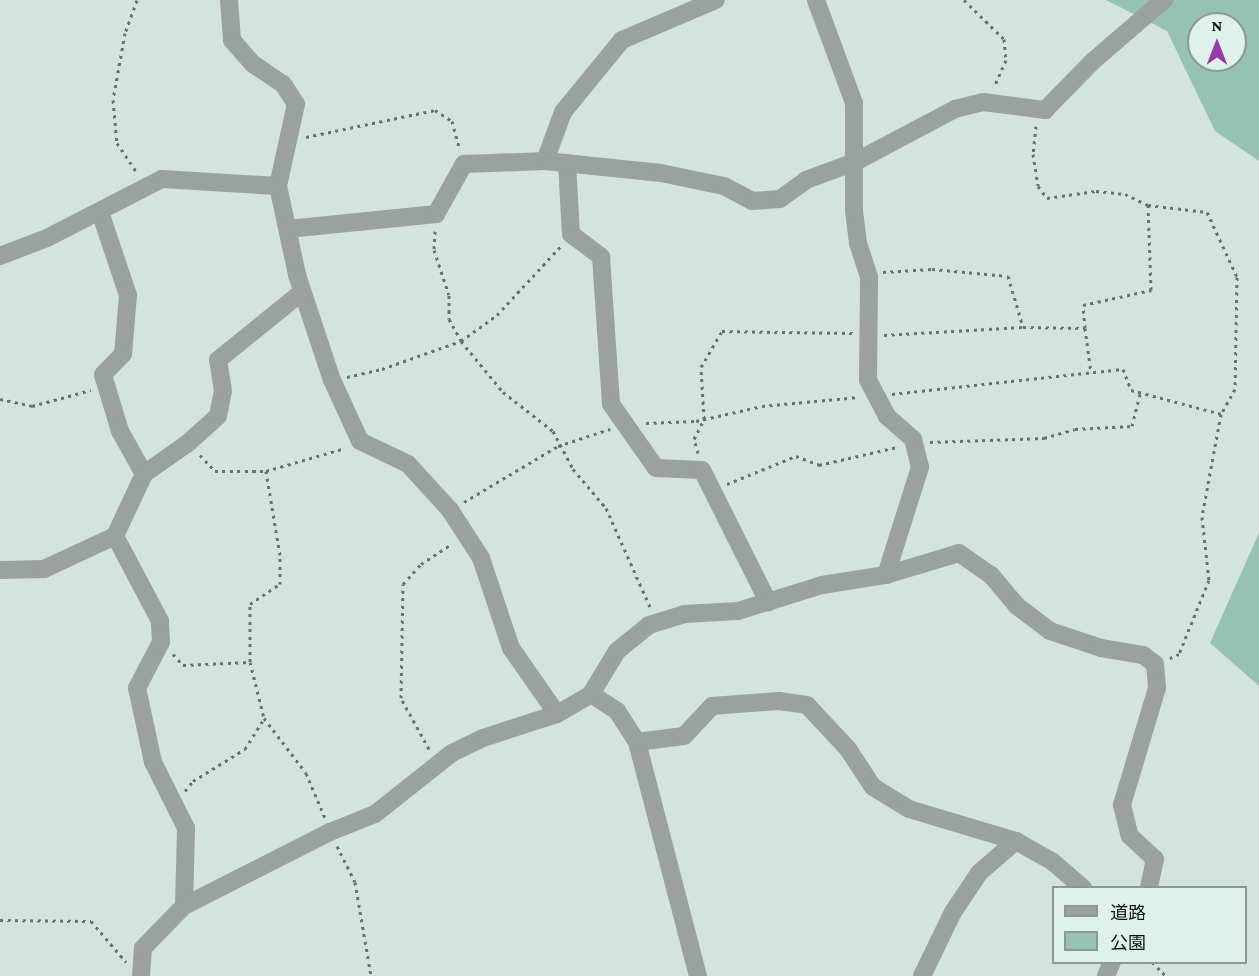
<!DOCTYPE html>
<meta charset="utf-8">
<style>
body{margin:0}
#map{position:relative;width:1259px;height:976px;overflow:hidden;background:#d2e4dd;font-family:"Crimson Pro","Noto Sans JP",serif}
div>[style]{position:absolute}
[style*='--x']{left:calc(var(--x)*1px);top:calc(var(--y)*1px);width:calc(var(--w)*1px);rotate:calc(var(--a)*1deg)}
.green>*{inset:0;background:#96c2b3}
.path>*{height:3px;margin-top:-1.5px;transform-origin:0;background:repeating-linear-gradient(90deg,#67726e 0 3px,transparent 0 7.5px)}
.street>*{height:18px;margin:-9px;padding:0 9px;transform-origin:9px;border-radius:9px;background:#9aa19e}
span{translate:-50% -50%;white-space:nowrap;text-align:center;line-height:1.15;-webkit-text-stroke:6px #dff1eb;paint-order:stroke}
.legend{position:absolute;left:1052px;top:886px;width:195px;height:78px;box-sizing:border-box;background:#dff1eb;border:2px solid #8b9893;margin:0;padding:8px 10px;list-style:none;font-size:18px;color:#0c1210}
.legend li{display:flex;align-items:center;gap:12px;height:30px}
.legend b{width:30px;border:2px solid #8b9893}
.north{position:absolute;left:1187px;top:12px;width:60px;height:60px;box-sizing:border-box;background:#dff1eb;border:2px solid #8b9893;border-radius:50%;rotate:0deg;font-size:16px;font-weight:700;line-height:24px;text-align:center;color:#0c1210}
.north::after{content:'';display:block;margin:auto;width:21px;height:27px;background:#973ba6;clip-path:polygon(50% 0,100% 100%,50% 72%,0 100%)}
</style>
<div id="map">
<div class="green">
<div style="clip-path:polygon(evenodd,1106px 0,1259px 0,1259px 161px,1215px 131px,1167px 31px,1106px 0,1199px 24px,1235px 24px,1235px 60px,1199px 60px,1199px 24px)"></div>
<div style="clip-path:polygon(1259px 533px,1259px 686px,1210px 643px)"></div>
</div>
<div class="path">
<div style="--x:137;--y:0;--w:35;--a:110"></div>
<div style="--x:125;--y:33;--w:68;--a:100.2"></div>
<div style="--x:113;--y:100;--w:43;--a:84.7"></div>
<div style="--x:117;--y:143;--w:37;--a:56"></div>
<div style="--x:964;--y:0;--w:56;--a:44.3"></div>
<div style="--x:1004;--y:39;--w:21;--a:85"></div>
<div style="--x:1006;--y:60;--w:30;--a:114"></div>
<div style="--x:1036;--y:126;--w:28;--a:96"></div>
<div style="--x:1033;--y:154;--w:32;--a:81"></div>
<div style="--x:1038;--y:186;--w:15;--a:53"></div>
<div style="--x:1047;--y:198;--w:49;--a:-8.1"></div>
<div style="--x:1096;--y:191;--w:29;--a:6"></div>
<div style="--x:1125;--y:194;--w:25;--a:26"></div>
<div style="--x:306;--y:137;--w:132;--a:-11.8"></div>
<div style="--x:435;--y:110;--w:20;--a:33"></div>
<div style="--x:452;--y:121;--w:30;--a:75"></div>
<div style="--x:435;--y:231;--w:19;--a:93"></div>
<div style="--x:434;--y:250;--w:47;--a:71.6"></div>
<div style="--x:449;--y:295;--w:24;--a:90"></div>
<div style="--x:449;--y:319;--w:25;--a:61"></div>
<div style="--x:461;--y:341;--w:66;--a:50.5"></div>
<div style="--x:503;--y:392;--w:63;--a:38"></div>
<div style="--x:553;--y:431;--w:43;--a:62.2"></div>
<div style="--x:573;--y:469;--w:51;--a:49.8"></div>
<div style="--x:606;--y:508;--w:111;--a:66"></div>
<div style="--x:883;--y:272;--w:49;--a:-3.5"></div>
<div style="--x:932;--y:269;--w:76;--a:5.3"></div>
<div style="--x:1008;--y:276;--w:53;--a:73.6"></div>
<div style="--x:1023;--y:327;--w:62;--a:0.9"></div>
<div style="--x:1085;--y:328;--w:23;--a:-95"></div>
<div style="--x:1083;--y:305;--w:70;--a:-12.4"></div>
<div style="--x:1151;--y:290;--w:85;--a:-92"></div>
<div style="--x:1148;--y:205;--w:59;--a:6.8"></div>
<div style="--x:1207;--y:212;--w:72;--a:65.2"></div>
<div style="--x:1237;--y:277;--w:112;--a:91"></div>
<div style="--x:1235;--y:389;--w:29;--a:119"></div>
<div style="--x:1085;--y:328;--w:45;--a:82.4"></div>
<div style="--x:884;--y:335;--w:139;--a:-3.3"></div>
<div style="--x:347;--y:377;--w:36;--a:-13"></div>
<div style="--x:382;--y:369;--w:84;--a:-19.5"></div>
<div style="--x:461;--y:341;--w:44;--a:-35.8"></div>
<div style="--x:497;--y:315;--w:93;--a:-47.2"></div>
<div style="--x:892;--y:394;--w:232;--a:-6.2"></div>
<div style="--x:1123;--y:369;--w:22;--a:69"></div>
<div style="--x:1131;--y:390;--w:93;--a:14.9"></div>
<div style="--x:1221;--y:414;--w:105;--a:100.5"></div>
<div style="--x:1202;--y:517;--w:63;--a:83.7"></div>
<div style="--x:1209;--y:580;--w:80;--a:112.1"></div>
<div style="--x:1179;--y:654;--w:10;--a:156"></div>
<div style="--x:0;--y:399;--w:33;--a:12"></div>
<div style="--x:32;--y:406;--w:61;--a:-15.2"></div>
<div style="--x:646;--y:423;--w:50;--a:-2.3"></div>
<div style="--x:696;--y:421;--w:68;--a:-12.8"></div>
<div style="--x:762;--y:406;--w:97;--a:-5.3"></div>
<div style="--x:930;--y:442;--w:114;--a:-2"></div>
<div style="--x:1044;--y:438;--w:32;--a:-16"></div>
<div style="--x:1075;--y:429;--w:57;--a:-3"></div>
<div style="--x:1132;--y:426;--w:33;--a:-76"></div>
<div style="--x:698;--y:453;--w:15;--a:-106"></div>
<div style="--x:694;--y:439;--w:22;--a:-63"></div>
<div style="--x:704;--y:419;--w:52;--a:-93.3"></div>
<div style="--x:701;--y:367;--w:42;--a:-59.7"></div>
<div style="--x:722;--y:331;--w:132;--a:0.9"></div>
<div style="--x:200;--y:455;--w:22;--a:47"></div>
<div style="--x:215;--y:471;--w:51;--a:0"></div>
<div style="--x:266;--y:471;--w:82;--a:-16.2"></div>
<div style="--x:727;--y:484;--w:74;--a:-22.1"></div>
<div style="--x:796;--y:456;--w:25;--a:21"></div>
<div style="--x:819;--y:465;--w:80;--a:-13"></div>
<div style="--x:464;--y:502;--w:109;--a:-30.8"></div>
<div style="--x:558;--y:446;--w:55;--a:-18.1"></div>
<div style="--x:173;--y:654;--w:15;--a:48"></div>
<div style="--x:183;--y:665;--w:67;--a:-2.6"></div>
<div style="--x:250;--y:662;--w:58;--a:76"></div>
<div style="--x:264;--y:718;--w:69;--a:52.6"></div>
<div style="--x:306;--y:773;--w:49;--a:67.1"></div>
<div style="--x:250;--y:662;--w:58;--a:-90"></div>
<div style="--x:250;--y:604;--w:36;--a:-34"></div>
<div style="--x:280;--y:584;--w:29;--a:-90"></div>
<div style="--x:280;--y:555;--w:85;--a:-99.5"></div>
<div style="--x:429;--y:749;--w:58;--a:-118.8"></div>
<div style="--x:401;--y:698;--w:114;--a:-89"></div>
<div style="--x:403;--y:584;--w:27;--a:-48"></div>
<div style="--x:421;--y:564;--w:37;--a:-33"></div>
<div style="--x:185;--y:791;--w:13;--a:-51"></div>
<div style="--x:193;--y:781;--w:61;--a:-31.6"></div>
<div style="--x:245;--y:749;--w:36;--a:-58"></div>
<div style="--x:337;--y:846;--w:40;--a:63.4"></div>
<div style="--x:355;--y:882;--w:95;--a:80.3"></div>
<div style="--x:0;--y:920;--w:91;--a:0.6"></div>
<div style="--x:91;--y:921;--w:54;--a:49.5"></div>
<div style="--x:1152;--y:962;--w:20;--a:45"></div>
</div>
<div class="street">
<div style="--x:229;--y:0;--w:40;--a:85.7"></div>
<div style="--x:232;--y:40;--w:32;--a:49"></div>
<div style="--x:253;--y:64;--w:36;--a:34"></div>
<div style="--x:283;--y:84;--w:24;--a:57"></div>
<div style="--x:296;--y:104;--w:84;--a:102.4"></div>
<div style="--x:278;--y:186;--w:91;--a:77.9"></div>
<div style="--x:297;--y:275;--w:111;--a:71.6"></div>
<div style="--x:332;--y:380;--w:67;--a:65.3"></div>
<div style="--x:360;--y:441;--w:53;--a:25.6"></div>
<div style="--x:408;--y:464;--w:62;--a:47.6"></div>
<div style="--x:450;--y:510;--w:57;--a:57.1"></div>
<div style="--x:481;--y:558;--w:95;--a:71.6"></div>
<div style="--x:511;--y:648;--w:80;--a:55.1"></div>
<div style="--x:545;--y:161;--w:52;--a:-69.8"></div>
<div style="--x:563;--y:112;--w:93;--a:-50.7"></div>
<div style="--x:622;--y:40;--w:102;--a:-23.1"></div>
<div style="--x:567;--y:163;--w:71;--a:86.8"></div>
<div style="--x:571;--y:234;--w:38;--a:37"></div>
<div style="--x:601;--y:257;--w:147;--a:86.1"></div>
<div style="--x:611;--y:404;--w:78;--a:54.9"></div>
<div style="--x:656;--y:468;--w:46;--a:2.5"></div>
<div style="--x:702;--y:470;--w:148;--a:63.4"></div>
<div style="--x:100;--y:212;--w:88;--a:71.4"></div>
<div style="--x:128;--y:295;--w:59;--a:94.8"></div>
<div style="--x:123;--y:354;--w:29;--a:134"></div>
<div style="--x:103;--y:375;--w:59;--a:73.1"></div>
<div style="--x:120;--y:431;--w:49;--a:60.8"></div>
<div style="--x:288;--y:229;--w:149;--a:-5.8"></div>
<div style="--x:436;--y:214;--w:57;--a:-60.8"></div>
<div style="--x:464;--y:164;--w:81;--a:-2.1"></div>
<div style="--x:545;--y:161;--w:117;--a:5.9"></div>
<div style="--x:661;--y:173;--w:64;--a:11.7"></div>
<div style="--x:724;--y:186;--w:32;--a:28"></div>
<div style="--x:752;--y:201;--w:28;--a:-4"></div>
<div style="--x:780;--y:199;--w:32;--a:-36"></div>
<div style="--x:806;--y:180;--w:52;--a:-20.2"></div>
<div style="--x:855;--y:162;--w:113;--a:-27.9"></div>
<div style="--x:955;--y:109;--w:29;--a:-14"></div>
<div style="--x:983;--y:102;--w:63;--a:7.4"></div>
<div style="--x:1045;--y:110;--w:69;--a:-45.6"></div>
<div style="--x:1093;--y:61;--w:94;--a:-40.7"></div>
<div style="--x:0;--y:256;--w:50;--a:-21"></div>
<div style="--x:47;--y:238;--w:129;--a:-27.2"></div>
<div style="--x:162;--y:179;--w:116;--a:3.5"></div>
<div style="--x:0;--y:570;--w:44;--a:-1.3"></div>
<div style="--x:44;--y:569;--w:78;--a:-24.9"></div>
<div style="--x:886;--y:575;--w:76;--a:-16.8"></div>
<div style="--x:959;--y:553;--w:39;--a:35"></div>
<div style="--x:991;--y:575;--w:40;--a:50"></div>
<div style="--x:1017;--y:606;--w:41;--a:37.1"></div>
<div style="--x:1050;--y:631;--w:54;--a:18.4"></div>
<div style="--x:1101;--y:648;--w:43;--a:9.5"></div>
<div style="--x:1143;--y:655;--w:15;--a:37"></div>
<div style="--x:1155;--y:664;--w:24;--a:85"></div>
<div style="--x:1157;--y:688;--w:122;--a:106.7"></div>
<div style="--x:1122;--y:805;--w:32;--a:76"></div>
<div style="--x:1130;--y:836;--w:34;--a:43"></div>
<div style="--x:1155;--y:859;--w:30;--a:102"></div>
<div style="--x:591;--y:694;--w:31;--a:33"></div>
<div style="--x:617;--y:711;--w:37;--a:57"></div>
<div style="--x:637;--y:742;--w:242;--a:75.4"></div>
<div style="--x:637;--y:742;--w:47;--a:-7.3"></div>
<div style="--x:684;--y:736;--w:41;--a:-47"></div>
<div style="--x:712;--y:706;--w:67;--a:-4.3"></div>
<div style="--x:779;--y:701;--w:28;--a:8"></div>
<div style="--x:807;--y:705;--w:60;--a:47"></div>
<div style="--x:848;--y:749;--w:45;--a:56.7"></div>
<div style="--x:873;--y:787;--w:42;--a:31.4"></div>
<div style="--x:909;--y:809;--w:112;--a:16.7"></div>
<div style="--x:1016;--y:841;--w:43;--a:29.6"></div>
<div style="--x:1053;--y:862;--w:40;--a:41"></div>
<div style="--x:184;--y:906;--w:78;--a:-88.5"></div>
<div style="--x:186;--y:828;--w:74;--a:-116.6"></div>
<div style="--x:153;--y:762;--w:76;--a:-102.2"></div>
<div style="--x:137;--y:688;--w:52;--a:-62.4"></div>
<div style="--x:161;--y:642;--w:21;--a:-93"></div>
<div style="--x:160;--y:621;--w:96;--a:-117.9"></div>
<div style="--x:115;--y:536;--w:68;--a:-64.9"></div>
<div style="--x:144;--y:474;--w:54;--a:-35.2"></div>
<div style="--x:188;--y:443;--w:40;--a:-42"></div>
<div style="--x:218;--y:416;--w:25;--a:-79"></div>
<div style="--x:223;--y:391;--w:31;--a:-99"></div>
<div style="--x:218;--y:360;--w:108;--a:-39"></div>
<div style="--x:141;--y:976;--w:28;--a:-86"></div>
<div style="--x:143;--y:948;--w:59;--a:-45.7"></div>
<div style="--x:184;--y:906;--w:164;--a:-26.9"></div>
<div style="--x:330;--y:832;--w:48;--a:-21.8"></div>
<div style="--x:375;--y:814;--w:98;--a:-38.4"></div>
<div style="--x:452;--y:753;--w:34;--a:-26"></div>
<div style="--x:483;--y:738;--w:78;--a:-18"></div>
<div style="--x:557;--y:714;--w:39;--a:-30"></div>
<div style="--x:591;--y:694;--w:50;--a:-58.8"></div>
<div style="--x:617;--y:651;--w:41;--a:-39.1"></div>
<div style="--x:649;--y:625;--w:37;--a:-17"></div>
<div style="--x:684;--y:614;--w:54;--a:-3.2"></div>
<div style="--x:738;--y:611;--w:88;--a:-17.2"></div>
<div style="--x:822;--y:585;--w:65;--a:-8.9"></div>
<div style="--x:886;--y:575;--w:113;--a:-72.5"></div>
<div style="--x:920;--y:467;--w:29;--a:-104"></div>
<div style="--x:913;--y:439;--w:35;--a:-139"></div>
<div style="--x:887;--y:416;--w:41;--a:-117.8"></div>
<div style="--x:868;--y:380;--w:103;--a:-89.4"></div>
<div style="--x:869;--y:277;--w:36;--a:-108"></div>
<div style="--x:858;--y:243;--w:32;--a:-97"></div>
<div style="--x:854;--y:211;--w:108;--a:-90"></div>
<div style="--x:854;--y:103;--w:110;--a:-110.3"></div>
<div style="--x:922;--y:976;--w:71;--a:-64.2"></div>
<div style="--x:953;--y:912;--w:47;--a:-56.3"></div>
<div style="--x:979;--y:873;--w:49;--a:-40.9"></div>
<div style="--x:1106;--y:976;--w:15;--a:-67"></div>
</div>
<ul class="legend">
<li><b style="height:8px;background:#9aa19e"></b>道路</li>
<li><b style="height:16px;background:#96c2b3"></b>公園</li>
</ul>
<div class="north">N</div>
</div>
